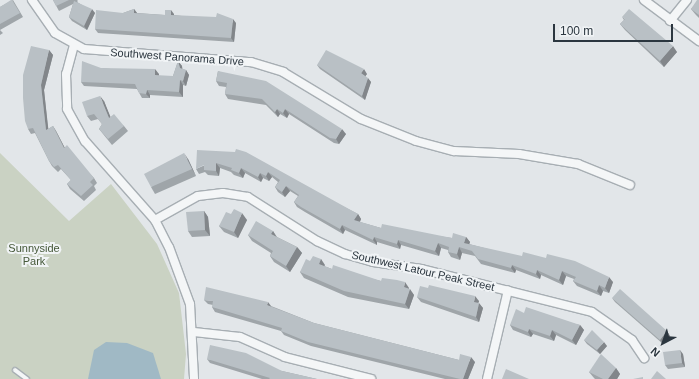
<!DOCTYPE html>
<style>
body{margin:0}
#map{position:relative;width:699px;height:379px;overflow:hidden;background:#e2e6e9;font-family:Helvetica,sans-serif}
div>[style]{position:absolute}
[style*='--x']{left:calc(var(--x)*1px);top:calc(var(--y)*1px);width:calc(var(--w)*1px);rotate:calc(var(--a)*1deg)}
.green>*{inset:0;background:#cad2c3}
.water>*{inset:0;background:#a0b9c5}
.roads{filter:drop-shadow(1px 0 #a7aeb3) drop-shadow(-1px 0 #a7aeb3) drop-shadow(0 1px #a7aeb3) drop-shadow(0 -1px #a7aeb3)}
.service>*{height:4px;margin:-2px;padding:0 2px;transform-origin:2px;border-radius:2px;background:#f4f6f7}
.minor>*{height:8px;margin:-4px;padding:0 4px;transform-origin:4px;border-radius:4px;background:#f4f6f7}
.wall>*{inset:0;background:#9fa5a9}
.shaded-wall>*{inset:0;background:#82868a}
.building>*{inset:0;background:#b9c0c5}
span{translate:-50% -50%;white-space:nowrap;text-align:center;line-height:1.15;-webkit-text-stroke:4px #f1f4f6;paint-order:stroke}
.street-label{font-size:11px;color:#2b363f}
.park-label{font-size:11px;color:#46593a}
.north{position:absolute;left:643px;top:323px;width:40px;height:40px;-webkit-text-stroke:3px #f1f4f6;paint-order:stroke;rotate:221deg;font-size:11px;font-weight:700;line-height:16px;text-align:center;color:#2b363f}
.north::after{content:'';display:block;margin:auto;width:14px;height:18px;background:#2b363f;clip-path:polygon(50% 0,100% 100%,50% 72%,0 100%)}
.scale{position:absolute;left:553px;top:24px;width:120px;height:18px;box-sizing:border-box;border:2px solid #2b363f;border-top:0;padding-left:5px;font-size:12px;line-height:14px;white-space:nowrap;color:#2b363f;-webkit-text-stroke:3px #f1f4f6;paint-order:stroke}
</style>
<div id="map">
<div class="green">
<div style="clip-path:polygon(0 153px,69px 221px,111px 184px,157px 244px,179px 293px,186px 354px,184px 379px,0 379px)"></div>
</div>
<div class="water">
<div style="clip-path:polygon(106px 342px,127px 343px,153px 353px,161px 379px,88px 379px,94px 350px)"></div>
</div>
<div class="roads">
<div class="service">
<div style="--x:15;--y:370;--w:15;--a:37"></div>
</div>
<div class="minor">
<div style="--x:32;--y:0;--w:40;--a:55.1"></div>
<div style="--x:55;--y:33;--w:33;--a:29"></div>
<div style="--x:84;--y:49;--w:168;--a:4.5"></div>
<div style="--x:251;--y:62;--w:34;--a:17"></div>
<div style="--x:283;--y:72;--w:91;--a:31.1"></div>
<div style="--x:361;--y:119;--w:59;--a:21.8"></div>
<div style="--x:416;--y:141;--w:39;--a:15"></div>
<div style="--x:454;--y:151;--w:65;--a:2.6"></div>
<div style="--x:519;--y:154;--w:60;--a:9.6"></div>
<div style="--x:578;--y:164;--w:56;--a:22"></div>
<div style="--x:644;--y:0;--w:69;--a:36.7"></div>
<div style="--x:670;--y:21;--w:27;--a:-51"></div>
<div style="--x:74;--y:45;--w:30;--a:105"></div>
<div style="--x:66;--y:74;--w:35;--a:88"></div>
<div style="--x:67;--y:109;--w:37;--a:61"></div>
<div style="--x:85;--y:141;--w:106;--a:48.5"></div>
<div style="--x:155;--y:220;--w:30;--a:63"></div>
<div style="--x:169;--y:247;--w:61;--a:69.8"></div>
<div style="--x:190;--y:304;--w:75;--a:86.9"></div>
<div style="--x:155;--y:220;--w:49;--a:-29.2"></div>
<div style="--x:198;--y:196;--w:25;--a:-7"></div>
<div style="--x:223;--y:193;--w:25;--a:9"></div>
<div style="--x:248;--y:197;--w:82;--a:32.5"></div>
<div style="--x:317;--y:241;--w:31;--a:25"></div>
<div style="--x:345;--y:254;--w:29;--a:16"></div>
<div style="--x:373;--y:262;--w:49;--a:8.3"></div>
<div style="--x:421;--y:269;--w:176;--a:14.1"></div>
<div style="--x:592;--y:312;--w:49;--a:35"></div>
<div style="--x:632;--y:340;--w:22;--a:56"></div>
<div style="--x:194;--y:332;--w:46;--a:6.2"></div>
<div style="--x:240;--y:337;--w:49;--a:24"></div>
<div style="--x:285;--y:357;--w:89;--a:14.3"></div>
<div style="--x:487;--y:379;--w:91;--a:-76.7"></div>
</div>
</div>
<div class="wall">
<div style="clip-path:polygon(13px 0,23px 17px,0 30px,3px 33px,0 35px,0 7px)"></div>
<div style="clip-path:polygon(53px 0,77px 0,78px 1px,77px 2px,95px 13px,87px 30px,72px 21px,69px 17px,73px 4px,59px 11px)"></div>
<div style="clip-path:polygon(699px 0,699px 18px,696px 15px,691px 9px)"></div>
<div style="clip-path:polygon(134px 9px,137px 13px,165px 15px,174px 14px,174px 15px,236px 23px,234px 42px,98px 33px,95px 29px,123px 13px)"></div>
<div style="clip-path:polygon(622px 17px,677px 52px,664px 67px,625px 30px,620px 24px,624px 20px)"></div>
<div style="clip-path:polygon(49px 50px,53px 55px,44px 90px,48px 129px,53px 126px,56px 131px,64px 147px,94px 178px,97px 183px,94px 186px,96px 190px,84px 201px,70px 189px,67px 184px,71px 180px,61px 169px,58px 172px,52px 166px,49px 161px,35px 133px,31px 134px,28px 129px)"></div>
<div style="clip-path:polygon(178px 61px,182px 66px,182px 69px,186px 70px,189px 75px,186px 86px,183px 85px,183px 97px,150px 95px,150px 98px,142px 98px,137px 89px,84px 86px,81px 82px,101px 68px,159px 74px,159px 76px,173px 76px)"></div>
<div style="clip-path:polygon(317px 65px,367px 74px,365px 76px,371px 82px,365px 100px,320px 69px)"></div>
<div style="clip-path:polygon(218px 71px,346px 134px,339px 144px,334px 143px,289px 114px,287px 118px,280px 114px,278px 117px,266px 105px,228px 99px,225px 94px,226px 87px,219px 86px,216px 81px)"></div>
<div style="clip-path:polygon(104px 101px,110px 117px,124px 126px,128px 131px,112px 145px,99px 129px,102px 124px,98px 119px,91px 121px,87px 116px)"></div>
<div style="clip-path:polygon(235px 152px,358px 214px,361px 219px,360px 222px,381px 228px,452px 238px,466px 237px,470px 242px,469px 244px,613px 282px,609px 293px,603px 291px,601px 296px,577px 286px,573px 281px,574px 279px,566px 276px,563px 285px,541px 275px,540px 279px,516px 270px,515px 273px,481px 264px,475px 256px,462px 253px,460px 260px,451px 257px,448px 252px,448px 250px,441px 248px,439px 256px,401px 245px,400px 249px,377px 242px,377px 245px,345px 230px,343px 234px,305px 212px,297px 207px,294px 202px,298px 196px,290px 191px,285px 197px,278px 192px,275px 187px,278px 182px,272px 177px,269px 181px,263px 178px,261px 182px,245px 173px,243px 178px,234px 175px,231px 172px,220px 168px,219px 176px,208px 175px,205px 172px,199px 174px,196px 169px)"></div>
<div style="clip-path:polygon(188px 159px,196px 176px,155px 194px,151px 187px)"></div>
<div style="clip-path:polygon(204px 211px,208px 217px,210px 236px,192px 237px,188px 231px)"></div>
<div style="clip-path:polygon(231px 214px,247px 220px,238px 238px,224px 232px,219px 226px)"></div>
<div style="clip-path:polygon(273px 231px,277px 237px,297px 247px,302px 253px,290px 272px,274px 262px,270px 256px,271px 253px,252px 241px,248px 235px)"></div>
<div style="clip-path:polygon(321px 259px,324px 266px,332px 269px,381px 281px,409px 288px,409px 289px,414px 295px,409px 309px,348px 297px,304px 278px,300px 272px,310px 261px)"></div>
<div style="clip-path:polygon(417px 297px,479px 301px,478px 303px,483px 308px,479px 322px,421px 302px)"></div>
<div style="clip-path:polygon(612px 298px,667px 331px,670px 336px,663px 344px,615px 302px)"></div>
<div style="clip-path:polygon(204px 300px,271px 306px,314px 323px,459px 360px,475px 362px,468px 379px,445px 379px,311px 346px,284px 335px,281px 331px,215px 312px,212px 307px,213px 305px,208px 304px)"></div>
<div style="clip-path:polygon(524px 313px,580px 325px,584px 330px,576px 345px,556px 335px,554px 341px,533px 334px,531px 337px,513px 330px,510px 325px)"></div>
<div style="clip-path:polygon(584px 340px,607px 346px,600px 354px,587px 344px)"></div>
<div style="clip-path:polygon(683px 354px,685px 367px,668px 369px,665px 365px)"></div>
<div style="clip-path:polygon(207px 359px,282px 371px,317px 379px,262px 379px,210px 363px)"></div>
<div style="clip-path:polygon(616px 368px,620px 374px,617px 379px,595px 379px,594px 378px,589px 372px)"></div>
</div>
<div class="shaded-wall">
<div style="clip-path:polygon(92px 9px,95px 13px,87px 30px,84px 26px)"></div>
<div style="clip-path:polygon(134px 9px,137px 13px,137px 17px,134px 13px)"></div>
<div style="clip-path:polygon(171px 10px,174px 14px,174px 19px,171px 15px)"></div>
<div style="clip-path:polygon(233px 19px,236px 23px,234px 42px,231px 38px)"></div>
<div style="clip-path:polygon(673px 46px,677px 52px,664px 67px,660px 61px)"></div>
<div style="clip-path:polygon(49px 50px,53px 55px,44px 90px,49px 135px,46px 130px,41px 85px)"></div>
<div style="clip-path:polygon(178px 61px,182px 66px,183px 73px,180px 68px)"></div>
<div style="clip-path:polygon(155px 69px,159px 74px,158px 80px,155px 75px)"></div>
<div style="clip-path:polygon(364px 69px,367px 74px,364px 78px,361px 73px)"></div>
<div style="clip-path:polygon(186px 70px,189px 75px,186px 86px,183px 81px)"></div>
<div style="clip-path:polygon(368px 78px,371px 82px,365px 100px,362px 96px)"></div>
<div style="clip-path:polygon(180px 80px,183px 85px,183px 97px,179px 92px)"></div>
<div style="clip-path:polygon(147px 90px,150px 95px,150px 98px,146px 94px)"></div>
<div style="clip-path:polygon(100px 96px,104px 101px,113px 123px,109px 118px)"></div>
<div style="clip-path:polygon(277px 109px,280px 114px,278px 117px,275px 112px)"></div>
<div style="clip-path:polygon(285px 109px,289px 114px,287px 118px,283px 113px)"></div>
<div style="clip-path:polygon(53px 126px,56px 131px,67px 152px,64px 148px)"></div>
<div style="clip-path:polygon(342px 129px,346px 134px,339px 144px,336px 139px)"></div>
<div style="clip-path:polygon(184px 153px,188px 159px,196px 176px,192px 169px)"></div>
<div style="clip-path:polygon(216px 163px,220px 168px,219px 176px,216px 171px)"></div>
<div style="clip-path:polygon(241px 168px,245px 173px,243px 178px,239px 173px)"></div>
<div style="clip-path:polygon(268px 172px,272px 177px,269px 181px,266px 176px)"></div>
<div style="clip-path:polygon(260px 173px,263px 178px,261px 182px,258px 177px)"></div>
<div style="clip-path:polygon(286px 186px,290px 191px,285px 197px,282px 192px)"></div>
<div style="clip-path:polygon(204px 211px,208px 217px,210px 236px,205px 230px)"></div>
<div style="clip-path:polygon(242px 213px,247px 220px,238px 238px,234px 232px)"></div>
<div style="clip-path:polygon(358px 214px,361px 219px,358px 226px,354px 220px)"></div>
<div style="clip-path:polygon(342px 225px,345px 230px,343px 234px,340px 229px)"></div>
<div style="clip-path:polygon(273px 231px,277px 238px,271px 234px)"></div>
<div style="clip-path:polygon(374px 237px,377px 242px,377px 245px,373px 240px)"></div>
<div style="clip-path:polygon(466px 237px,470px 242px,468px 248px,464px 243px)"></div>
<div style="clip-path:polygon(398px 240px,401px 245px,400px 249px,397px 244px)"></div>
<div style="clip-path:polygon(438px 243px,441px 248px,439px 256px,435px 251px)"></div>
<div style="clip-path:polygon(297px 247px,302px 253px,290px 272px,286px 266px)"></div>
<div style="clip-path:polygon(459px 247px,462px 253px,460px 260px,457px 254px)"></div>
<div style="clip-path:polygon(321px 259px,325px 265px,323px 269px,319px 264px)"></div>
<div style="clip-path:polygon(512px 265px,516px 270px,515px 273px,511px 268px)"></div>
<div style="clip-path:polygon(537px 270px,541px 275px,540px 279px,536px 274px)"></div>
<div style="clip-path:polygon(562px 271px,566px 276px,563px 285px,559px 280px)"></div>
<div style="clip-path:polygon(609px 277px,613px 282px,609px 293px,605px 288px)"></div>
<div style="clip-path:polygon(405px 282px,409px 288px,408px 293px,404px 287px)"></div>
<div style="clip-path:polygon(599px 285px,603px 291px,601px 296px,597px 291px)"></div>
<div style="clip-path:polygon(410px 289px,414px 295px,409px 309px,405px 304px)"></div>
<div style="clip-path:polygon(475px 296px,479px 301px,477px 307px,474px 302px)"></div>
<div style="clip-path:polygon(268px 302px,271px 306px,270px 310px,267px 305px)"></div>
<div style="clip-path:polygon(479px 303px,483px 308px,479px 322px,476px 317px)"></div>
<div style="clip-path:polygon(580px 325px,584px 330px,576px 345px,572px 340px)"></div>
<div style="clip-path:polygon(529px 329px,533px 334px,531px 337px,528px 332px)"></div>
<div style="clip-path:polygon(552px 330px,556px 335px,554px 341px,550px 336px)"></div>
<div style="clip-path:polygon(667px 331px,670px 336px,663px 344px,660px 340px)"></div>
<div style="clip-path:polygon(604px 342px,607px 346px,600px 354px,597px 350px)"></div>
<div style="clip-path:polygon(680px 350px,683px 354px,685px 367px,682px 363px)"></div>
<div style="clip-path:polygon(471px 357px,475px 362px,468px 379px,463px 379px)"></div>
<div style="clip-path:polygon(616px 368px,620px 374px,617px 379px,608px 379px)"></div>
</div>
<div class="building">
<div style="clip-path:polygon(11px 0,12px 0,20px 13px,0 24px,0 7px)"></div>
<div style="clip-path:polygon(53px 0,69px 0,56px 6px)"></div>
<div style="clip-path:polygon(697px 0,699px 0,699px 15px,691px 9px)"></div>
<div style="clip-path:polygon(74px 1px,92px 9px,84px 26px,69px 17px)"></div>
<div style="clip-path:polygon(134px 9px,134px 13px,165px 15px,165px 10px,171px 10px,171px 15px,216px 17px,217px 13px,233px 19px,231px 38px,95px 29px,96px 10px,123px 13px)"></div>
<div style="clip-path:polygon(629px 9px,673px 46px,660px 61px,620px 24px,625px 19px,622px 17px)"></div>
<div style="clip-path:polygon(31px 46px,49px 50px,41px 85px,46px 130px,53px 126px,64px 148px,67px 145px,94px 178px,90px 182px,93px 185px,81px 196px,67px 184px,71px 180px,58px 165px,54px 167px,49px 161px,33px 128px,28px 129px,25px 121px,23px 98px,23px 75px)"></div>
<div style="clip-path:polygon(326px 50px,364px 69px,361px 73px,368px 78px,362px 96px,317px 65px)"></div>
<div style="clip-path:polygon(82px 61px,101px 68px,155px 69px,155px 75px,173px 76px,178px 61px,180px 68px,186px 70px,183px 81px,180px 80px,179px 92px,147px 90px,146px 94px,139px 93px,135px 84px,81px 82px)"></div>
<div style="clip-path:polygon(218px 71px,266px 81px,342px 129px,336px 139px,330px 138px,285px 109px,283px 113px,277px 109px,275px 112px,262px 99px,225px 94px,227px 83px,216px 81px)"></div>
<div style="clip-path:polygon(100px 96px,109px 118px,114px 114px,124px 126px,108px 139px,99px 129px,102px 124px,94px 114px,87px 116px,82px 102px)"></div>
<div style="clip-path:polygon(236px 149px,246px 152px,358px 214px,354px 220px,381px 228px,382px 224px,452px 238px,453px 233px,466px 237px,464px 243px,522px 256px,523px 252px,546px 258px,547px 254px,575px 261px,609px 277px,605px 288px,599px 285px,597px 291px,573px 281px,576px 277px,562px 271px,559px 280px,537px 270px,536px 274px,512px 265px,511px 268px,478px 259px,472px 251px,459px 247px,457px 254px,448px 252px,449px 247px,438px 243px,435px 251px,398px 240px,397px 244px,374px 237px,373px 240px,342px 225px,340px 229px,301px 207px,294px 202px,299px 195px,286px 186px,282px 192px,275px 187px,280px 180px,268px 172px,266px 176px,260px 173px,258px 177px,241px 168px,239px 173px,231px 170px,232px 168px,216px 163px,216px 171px,204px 170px,204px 165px,196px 169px,197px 150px,235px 152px)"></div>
<div style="clip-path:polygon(184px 153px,192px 169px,151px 187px,144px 174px)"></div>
<div style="clip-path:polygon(234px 209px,242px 213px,234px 232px,219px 226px,226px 212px,231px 214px)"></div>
<div style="clip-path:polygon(204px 211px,205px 230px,188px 231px,186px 212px)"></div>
<div style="clip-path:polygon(256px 221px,273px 231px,271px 234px,297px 247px,286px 266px,270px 256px,273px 251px,248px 235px)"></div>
<div style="clip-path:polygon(313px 256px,321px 259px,319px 264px,332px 269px,333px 265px,381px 281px,382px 278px,397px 280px,405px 282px,404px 287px,410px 289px,405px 304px,344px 291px,300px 272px,306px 259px,310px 261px)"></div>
<div style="clip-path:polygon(429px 285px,475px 296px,474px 302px,479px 303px,476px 317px,417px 297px,420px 286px,428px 288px)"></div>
<div style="clip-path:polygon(206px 287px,268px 302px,267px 305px,314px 323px,459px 360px,460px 354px,471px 357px,463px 379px,460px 379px,308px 342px,281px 331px,282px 328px,212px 307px,213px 301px,204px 300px)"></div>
<div style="clip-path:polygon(620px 289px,667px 331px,660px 340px,612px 298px)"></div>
<div style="clip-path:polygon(526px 307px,580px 325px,572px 340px,552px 330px,550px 336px,529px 329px,528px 332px,510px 325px,516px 309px,524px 313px)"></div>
<div style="clip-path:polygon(592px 330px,604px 342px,597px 350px,584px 340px)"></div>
<div style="clip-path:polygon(210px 345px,246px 353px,282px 371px,317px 379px,269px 379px,270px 378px,207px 359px)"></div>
<div style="clip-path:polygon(680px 350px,682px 363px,665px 365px,663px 352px)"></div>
<div style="clip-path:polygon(601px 354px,616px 368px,608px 379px,603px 379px,589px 372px)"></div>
<div style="clip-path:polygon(506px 369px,529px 379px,502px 379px)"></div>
<div style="clip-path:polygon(657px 371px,666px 379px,651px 379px)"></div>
<div style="clip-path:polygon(643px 377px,643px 379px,633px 379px)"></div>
</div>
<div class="street-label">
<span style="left:177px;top:57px;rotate:4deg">Southwest Panorama Drive</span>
<span style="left:423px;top:271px;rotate:13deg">Southwest Latour Peak Street</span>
</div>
<div class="park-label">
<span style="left:34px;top:255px">Sunnyside<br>Park</span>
</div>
<div class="north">N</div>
<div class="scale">100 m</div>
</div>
